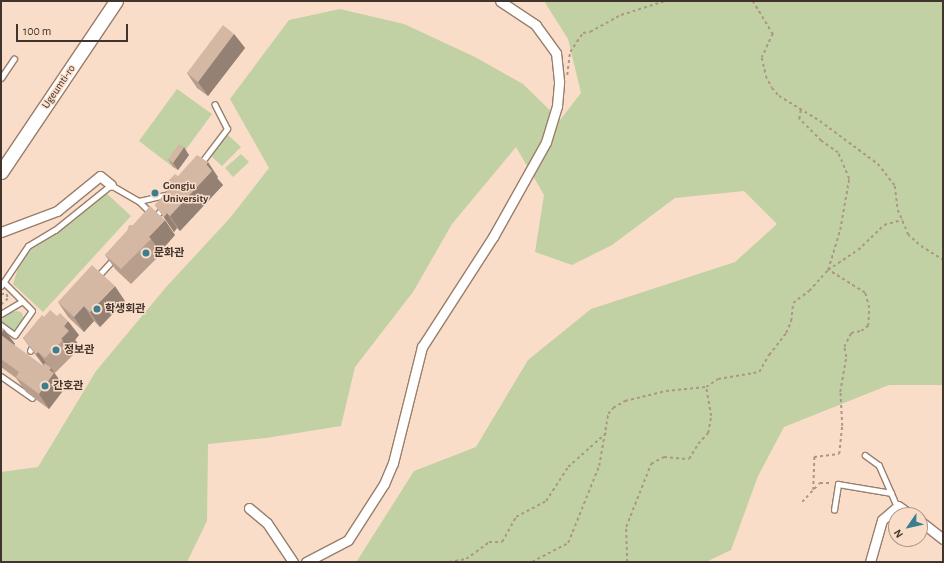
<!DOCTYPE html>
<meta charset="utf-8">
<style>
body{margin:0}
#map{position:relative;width:944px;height:563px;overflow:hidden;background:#faddc8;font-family:"Alegreya Sans","Noto Sans KR",sans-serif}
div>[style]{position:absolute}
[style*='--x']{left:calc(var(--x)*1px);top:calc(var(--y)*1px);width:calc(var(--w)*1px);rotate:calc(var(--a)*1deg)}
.green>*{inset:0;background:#c1d1a4}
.path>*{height:1.5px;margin-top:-0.75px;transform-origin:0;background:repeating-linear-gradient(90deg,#ac9687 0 3px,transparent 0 6px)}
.roads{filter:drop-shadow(1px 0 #997e6b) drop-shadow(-1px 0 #997e6b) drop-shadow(0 1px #997e6b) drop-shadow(0 -1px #997e6b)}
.lane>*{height:4.5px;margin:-2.25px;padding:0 2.25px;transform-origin:2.25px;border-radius:2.25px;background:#fff}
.street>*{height:9px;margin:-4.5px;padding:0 4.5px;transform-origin:4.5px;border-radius:4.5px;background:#fff}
.secondary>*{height:13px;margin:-6.5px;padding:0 6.5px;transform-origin:6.5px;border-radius:6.5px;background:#fff}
.wall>*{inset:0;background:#b79e8d}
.shaded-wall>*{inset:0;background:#958173}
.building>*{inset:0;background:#d5b8a4}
.dots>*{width:11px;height:11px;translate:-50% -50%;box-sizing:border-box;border:2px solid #faddc8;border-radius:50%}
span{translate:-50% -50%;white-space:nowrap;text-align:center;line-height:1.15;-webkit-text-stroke:3px #faddc8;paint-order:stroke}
.street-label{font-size:11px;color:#40342c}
.poi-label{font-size:11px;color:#40342c;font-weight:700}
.left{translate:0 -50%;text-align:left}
.frame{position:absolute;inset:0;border:2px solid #40342c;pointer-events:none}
.north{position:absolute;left:888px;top:507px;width:40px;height:40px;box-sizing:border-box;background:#faddc8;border:1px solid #b0998a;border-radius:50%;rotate:236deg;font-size:11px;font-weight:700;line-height:16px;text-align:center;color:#40342c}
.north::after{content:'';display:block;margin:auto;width:14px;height:18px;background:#3b7f8f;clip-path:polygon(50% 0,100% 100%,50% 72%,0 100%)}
.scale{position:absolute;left:16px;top:24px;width:112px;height:18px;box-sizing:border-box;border:2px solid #40342c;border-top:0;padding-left:5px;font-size:12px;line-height:14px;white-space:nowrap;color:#40342c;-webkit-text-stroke:3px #faddc8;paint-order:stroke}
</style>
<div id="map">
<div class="green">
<div style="clip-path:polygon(544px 1px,943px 1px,943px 385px,889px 385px,784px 427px,758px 476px,731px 550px,706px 562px,357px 561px,414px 471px,476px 447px,528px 360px,591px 309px,735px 262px,777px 224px,744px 191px,675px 198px,612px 245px,572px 265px,535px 252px,544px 195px,516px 147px,452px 224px,413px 292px,355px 367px,341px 426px,266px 438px,208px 444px,207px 521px,187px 562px,1px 562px,1px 472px,38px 467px,96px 371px,167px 286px,230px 218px,269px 168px,230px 99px,289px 20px,340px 9px,404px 24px,475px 57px,523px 84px,560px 120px,581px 93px,568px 39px)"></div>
<div style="clip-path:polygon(177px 89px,212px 114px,173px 167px,139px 141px)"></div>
<div style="clip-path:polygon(228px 135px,241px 147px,222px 166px,210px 155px)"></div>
<div style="clip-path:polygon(241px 154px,249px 162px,233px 177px,225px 168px)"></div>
<div style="clip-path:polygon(103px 190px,131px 216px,43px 312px,13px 284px,19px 265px,32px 248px,58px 233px,66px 224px,74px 221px)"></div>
<div style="clip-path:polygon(18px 311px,22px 313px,24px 319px,14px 331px,1px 322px,6px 313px)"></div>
</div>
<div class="path">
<div style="--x:753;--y:1;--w:39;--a:59"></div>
<div style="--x:773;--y:34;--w:26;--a:115"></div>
<div style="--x:762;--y:58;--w:18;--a:77"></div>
<div style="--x:766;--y:76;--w:13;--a:63"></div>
<div style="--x:772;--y:88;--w:11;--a:49"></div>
<div style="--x:779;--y:96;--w:48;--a:31.4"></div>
<div style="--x:820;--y:121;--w:72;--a:36.6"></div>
<div style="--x:878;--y:164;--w:28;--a:52"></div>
<div style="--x:895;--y:186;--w:24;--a:83"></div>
<div style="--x:898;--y:210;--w:26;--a:67"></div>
<div style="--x:908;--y:234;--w:18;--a:43"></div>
<div style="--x:921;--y:246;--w:26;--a:32"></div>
<div style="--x:567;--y:75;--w:23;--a:-83"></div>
<div style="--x:570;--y:52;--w:23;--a:-56"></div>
<div style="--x:583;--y:33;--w:7;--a:-8"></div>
<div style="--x:590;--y:32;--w:35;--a:-29"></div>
<div style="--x:621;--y:15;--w:46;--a:-17.7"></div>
<div style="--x:828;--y:270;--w:36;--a:-34"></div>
<div style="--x:858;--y:250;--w:36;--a:-44"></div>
<div style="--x:884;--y:225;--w:19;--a:-16"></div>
<div style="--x:1;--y:294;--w:6;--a:0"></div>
<div style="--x:7;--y:294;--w:5;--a:79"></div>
<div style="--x:8;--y:299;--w:9;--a:139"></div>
<div style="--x:813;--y:490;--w:33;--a:-88"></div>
<div style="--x:814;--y:457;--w:25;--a:-7"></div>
<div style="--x:839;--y:454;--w:28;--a:-84"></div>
<div style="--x:842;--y:426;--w:34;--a:-93"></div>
<div style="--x:840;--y:392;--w:36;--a:-80"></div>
<div style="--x:846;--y:357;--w:10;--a:-101"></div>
<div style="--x:844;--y:347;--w:16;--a:-63"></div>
<div style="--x:851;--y:333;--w:10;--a:-11"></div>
<div style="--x:861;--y:331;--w:9;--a:-36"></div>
<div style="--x:868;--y:326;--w:18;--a:-87"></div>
<div style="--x:869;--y:308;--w:16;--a:-105"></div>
<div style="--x:865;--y:293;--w:44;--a:-148.1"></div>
<div style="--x:802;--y:502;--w:26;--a:-47"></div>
<div style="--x:820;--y:483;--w:12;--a:0"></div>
<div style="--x:449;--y:562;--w:17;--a:-10"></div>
<div style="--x:466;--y:559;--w:29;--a:-36"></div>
<div style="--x:489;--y:542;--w:13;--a:0"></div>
<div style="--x:502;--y:542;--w:29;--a:-61"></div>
<div style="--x:516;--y:517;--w:34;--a:-28"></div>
<div style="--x:546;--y:501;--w:40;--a:-57.1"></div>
<div style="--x:568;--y:467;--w:51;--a:-41.8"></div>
<div style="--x:532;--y:562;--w:41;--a:-27.8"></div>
<div style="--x:568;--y:543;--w:83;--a:-68.1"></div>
<div style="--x:599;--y:466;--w:53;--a:-80.2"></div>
<div style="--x:608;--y:414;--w:8;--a:-50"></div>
<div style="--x:613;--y:408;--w:14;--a:-30"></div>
<div style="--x:625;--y:401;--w:42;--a:-13.7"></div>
<div style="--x:666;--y:391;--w:40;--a:-5.7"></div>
<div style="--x:706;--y:387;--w:14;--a:-34"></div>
<div style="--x:718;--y:379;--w:42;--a:-9.7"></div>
<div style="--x:759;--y:372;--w:20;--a:-60"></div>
<div style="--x:769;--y:355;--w:28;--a:-52"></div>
<div style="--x:786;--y:333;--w:13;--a:-67"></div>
<div style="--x:791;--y:321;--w:18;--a:-84"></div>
<div style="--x:793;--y:303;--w:20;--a:-37"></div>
<div style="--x:809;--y:291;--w:28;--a:-48"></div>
<div style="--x:828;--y:270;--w:42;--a:-73.3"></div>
<div style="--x:840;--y:230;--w:52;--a:-80"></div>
<div style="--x:849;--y:179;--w:28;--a:-113"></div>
<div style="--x:838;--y:153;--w:21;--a:-145"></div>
<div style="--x:821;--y:141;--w:31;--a:-135"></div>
<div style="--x:799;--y:119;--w:11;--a:-80"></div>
<div style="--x:627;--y:562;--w:35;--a:-92"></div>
<div style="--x:626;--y:527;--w:68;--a:-68.4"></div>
<div style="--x:651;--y:464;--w:15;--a:-28"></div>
<div style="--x:664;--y:457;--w:25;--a:5"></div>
<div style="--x:689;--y:459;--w:17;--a:-59"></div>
<div style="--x:698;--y:444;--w:15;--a:-48"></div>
<div style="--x:708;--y:433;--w:17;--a:-80"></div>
<div style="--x:711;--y:416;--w:29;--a:-100"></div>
</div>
<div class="roads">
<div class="lane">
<div style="--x:1;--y:78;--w:23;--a:-56"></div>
<div style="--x:201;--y:163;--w:43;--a:-52.6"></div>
<div style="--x:227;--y:129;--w:27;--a:-117"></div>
<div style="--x:139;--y:201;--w:23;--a:45"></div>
<div style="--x:155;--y:217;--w:12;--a:-48"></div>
<div style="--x:97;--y:277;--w:25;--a:-47"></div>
<div style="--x:1;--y:286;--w:48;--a:-56"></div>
<div style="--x:28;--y:246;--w:31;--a:-31"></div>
<div style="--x:55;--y:230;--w:72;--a:-38.8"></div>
<div style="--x:111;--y:185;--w:32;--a:30"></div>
<div style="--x:139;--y:201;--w:31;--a:-13"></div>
<div style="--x:1;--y:314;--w:23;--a:-31"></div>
<div style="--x:1;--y:325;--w:17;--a:36"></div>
<div style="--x:15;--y:335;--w:29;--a:-55"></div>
<div style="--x:32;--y:311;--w:38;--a:-135"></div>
<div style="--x:30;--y:351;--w:9;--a:-63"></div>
<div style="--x:1;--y:376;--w:38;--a:35"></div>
<div style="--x:865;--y:455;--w:17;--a:36"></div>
<div style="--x:879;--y:465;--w:45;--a:66.3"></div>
<div style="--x:834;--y:510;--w:26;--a:-81"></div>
<div style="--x:838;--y:484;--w:54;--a:9.6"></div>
</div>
<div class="street">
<div style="--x:1;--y:232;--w:60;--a:-20.6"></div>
<div style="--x:57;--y:211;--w:55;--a:-39.1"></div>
<div style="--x:100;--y:176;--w:14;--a:39"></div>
<div style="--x:249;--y:508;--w:23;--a:40"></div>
<div style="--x:267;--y:523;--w:47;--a:56.3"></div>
<div style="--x:920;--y:521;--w:29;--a:38"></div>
<div style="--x:306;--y:562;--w:47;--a:-27.6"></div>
<div style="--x:348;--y:540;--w:67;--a:-57.3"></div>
<div style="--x:384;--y:484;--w:23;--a:-67"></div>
<div style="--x:393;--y:463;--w:120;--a:-76"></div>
<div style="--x:422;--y:347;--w:131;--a:-57.2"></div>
<div style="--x:493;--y:237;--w:109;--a:-60.8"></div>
<div style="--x:546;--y:142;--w:38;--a:-73"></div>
<div style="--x:557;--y:106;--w:25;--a:-85"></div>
<div style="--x:559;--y:81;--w:28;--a:-96"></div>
<div style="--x:556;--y:53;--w:34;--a:-126"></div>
<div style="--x:536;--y:25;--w:43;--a:-146.3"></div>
<div style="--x:870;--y:562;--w:44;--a:-74.1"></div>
<div style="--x:882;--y:520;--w:21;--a:-41"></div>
<div style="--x:898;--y:506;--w:16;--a:35"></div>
</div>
<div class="secondary">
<div style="--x:1;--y:172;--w:206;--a:-56.1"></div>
</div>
</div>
<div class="wall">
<div style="clip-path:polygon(234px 34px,245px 48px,208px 96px,197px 88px,187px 73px)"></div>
<div style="clip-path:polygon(189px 155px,178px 170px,173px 167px,168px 159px)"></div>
<div style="clip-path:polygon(178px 176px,218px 177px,217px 178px,223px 185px,180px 231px,177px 228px,174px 232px,155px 205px,170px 188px,166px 183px)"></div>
<div style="clip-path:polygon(127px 231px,175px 235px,160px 252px,161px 254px,131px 284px,116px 270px,105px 255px)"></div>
<div style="clip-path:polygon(125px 301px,100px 327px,94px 321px,84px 332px,68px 317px,58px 302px)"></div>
<div style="clip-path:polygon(44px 317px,79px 335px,75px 340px,79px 345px,72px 353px,73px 355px,55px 373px,53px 371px,65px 388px,49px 409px,26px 392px,16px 378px,1px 367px,1px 327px,15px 344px,14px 345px,43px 366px,43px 365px,34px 353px,23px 338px)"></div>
</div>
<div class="shaded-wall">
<div style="clip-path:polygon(234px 34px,245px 48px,208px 96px,198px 82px)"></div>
<div style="clip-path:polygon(184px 147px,189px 155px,178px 170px,173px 163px)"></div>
<div style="clip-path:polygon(208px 162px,218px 177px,217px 178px,223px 185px,180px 231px,170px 216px)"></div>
<div style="clip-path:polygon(167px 213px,177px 228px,174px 232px,164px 217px)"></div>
<div style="clip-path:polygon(165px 220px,175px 235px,160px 252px,151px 239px,149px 237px)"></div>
<div style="clip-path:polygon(115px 286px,125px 301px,100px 327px,90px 312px)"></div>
<div style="clip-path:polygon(84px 306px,94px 321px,84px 332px,74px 317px)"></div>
<div style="clip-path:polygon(68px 321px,79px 335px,75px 340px,79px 345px,72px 353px,61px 339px,64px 326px)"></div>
<div style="clip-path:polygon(4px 329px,15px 344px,11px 350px,1px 336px,1px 334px)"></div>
<div style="clip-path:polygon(38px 352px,49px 367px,47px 369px,36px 354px)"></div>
<div style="clip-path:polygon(51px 368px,65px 388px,49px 409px,39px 394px)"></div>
</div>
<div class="building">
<div style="clip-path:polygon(223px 25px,234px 34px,198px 82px,187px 73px)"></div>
<div style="clip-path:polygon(179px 144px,184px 147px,173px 163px,168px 159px)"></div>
<div style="clip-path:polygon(197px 155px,208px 162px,206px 164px,212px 171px,170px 216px,167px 213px,164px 217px,155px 205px,171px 187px,166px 183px,175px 174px,178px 176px)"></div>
<div style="clip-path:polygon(150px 206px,165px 220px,149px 237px,151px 239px,121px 269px,105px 255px,127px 231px,129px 225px,133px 225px)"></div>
<div style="clip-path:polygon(92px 265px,115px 286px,90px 312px,84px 306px,74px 317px,58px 302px)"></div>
<div style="clip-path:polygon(50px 310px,57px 316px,60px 313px,68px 321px,64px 326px,69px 331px,61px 339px,63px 340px,45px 358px,38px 352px,36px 354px,23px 338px,42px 315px,44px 317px)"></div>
<div style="clip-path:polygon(1px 327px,4px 329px,1px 334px)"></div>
<div style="clip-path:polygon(1px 335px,43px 366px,45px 363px,51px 368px,49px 370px,54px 373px,39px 394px,16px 377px,19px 372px,1px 359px)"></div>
</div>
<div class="dots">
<div style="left:155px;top:193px;background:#3b7f8f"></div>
<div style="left:146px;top:253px;background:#3b7f8f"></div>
<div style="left:97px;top:309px;background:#3b7f8f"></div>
<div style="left:56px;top:350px;background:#3b7f8f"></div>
<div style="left:45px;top:386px;background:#3b7f8f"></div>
</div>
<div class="street-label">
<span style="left:59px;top:87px;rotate:-56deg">Ugeumti-ro</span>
</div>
<div class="poi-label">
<span class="left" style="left:163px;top:193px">Gongju<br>University</span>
<span class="left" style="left:154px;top:253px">문화관</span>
<span class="left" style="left:105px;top:309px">학생회관</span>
<span class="left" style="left:64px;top:350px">정보관</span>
<span class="left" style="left:53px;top:386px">간호관</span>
</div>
<div class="frame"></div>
<div class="north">N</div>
<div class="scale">100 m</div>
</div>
